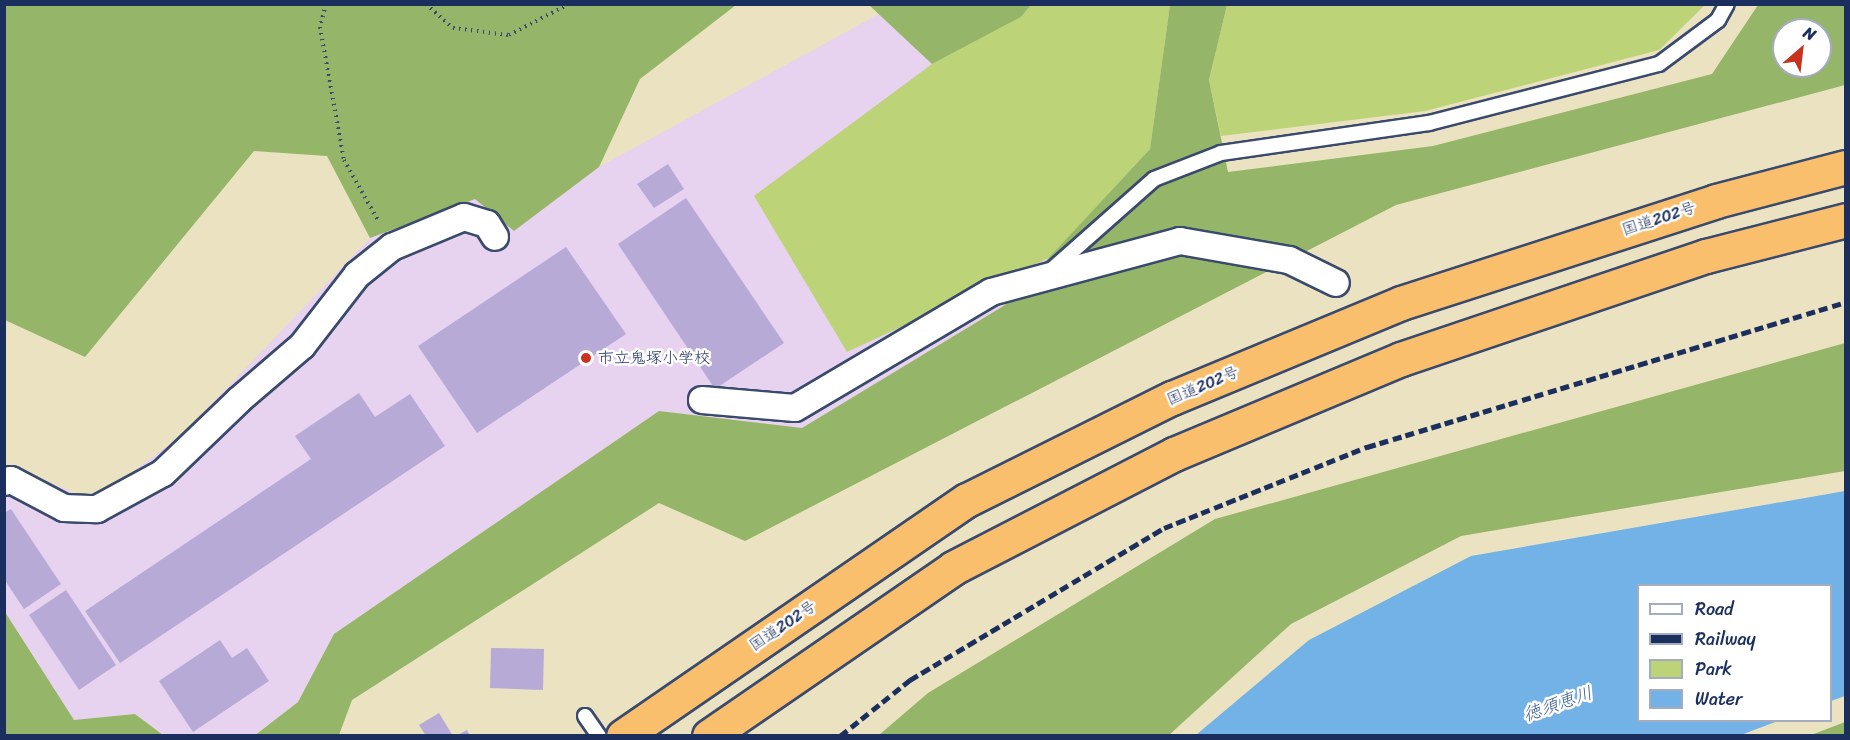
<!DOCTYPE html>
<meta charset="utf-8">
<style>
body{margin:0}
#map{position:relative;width:1850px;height:740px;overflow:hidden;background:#eae2c0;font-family:Sriracha,"Klee One",sans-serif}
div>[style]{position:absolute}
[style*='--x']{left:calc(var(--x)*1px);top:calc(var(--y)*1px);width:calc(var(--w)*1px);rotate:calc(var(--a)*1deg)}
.built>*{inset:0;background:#e7d2ef}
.green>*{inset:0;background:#bcd377}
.forest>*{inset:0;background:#95b568}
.water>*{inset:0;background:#72b2e6}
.building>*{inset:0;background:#b7aad7}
.path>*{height:4px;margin-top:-2px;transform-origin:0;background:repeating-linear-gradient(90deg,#3a4a6d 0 1.5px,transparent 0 6px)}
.roads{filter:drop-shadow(2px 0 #3a4a6d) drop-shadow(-2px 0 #3a4a6d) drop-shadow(0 2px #3a4a6d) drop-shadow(0 -2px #3a4a6d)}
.service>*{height:14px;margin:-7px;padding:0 7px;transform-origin:7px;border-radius:7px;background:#fff}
.minor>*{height:26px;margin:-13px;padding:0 13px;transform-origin:13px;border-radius:13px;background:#fff}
.trunk>*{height:33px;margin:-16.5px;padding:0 16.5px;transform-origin:16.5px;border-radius:16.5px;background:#f9bf6d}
.rail>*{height:4.5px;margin-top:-2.25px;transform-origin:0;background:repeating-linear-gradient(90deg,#1b2f5e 0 9px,transparent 0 13.5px)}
.dots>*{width:16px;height:16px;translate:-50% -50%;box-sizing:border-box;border:3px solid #fff;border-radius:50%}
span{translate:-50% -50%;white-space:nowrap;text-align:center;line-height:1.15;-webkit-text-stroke:5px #fff;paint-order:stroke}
.street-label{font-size:16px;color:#1b2f5e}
.poi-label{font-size:16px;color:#1b2f5e}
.left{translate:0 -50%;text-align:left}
.water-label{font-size:18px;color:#395d8e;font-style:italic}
.frame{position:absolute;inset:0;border:6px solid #1b2f5e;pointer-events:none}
.legend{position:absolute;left:1637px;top:584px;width:195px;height:138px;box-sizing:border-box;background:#fff;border:2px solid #a4acbf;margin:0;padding:8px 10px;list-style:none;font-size:18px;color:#1b2f5e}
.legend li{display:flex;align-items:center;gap:12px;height:30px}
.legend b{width:30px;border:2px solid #a4acbf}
.north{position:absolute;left:1772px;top:18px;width:60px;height:60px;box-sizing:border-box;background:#fff;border:2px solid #a4acbf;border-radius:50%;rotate:28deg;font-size:16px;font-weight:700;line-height:24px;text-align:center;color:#1b2f5e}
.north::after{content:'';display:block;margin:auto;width:21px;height:27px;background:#c8321e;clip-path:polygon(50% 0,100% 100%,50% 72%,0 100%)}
</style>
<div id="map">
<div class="built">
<div style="clip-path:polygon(879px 14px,932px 64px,1150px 149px,1005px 305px,802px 428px,659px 411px,334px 634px,298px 702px,254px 735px,163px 735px,135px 714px,74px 720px,5px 612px,5px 466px,8px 465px,93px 501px,181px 436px,370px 238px,475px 198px,514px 230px,599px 167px)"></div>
</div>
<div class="green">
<div style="clip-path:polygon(1031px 5px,1170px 5px,1150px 149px,1049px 258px,847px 352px,754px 196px,932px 64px,1021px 17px)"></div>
<div style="clip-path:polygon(1227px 5px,1705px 5px,1659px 50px,1425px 111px,1221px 136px,1209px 80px)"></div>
</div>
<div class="forest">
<div style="clip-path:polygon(5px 5px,736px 5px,640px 79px,599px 167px,514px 231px,475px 199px,370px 238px,327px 156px,254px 151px,85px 357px,5px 320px)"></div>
<div style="clip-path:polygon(869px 5px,1031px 5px,1021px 17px,932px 64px)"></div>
<div style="clip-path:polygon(evenodd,1170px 5px,1227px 5px,1209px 80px,1228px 172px,1433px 146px,1712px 74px,1758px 5px,1845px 5px,1845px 85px,1396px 205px,745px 541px,659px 503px,352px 700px,339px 735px,254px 736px,298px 702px,334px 634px,659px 411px,802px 428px,1005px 305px,1150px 149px,1170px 5px,1784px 30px,1820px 30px,1820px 66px,1784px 66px,1784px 30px)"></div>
<div style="clip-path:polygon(1845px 343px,1845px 471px,1461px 536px,1291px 624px,1169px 735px,879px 735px,928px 693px,1215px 519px)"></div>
<div style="clip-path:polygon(5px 612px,74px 720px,135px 714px,163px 735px,5px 735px)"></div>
<div style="clip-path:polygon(1845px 722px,1845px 735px,1811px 735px)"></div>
</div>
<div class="water">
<div style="clip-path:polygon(1845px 491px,1845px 696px,1831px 701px,1830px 586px,1638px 586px,1638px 720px,1778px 721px,1738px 736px,1196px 735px,1309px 640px,1471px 556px)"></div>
</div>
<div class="building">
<div style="clip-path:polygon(668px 164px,684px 189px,654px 208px,637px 184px)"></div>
<div style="clip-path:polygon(686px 198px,784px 343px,715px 389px,618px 244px)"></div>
<div style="clip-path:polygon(566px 247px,626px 334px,477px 433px,418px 346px)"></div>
<div style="clip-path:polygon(359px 393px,375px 417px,410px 394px,445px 446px,120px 663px,85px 611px,311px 459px,295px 436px)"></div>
<div style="clip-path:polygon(11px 509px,61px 584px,24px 609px,4px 579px,4px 513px)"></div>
<div style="clip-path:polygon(66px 590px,116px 665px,79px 690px,29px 615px)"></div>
<div style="clip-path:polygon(220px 640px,232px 658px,247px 648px,269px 681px,193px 732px,159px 681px)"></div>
<div style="clip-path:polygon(491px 648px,544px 649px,543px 690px,490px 688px)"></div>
<div style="clip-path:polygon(439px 713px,453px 736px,426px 736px,419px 725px)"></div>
<div style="clip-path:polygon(467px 730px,470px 736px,456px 736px)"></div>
</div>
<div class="path">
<div style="--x:326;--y:4;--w:24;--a:105"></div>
<div style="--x:320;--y:27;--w:135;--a:79.8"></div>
<div style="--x:344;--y:160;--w:71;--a:60.6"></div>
<div style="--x:426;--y:4;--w:36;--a:42"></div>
<div style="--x:453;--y:28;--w:56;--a:7.1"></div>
<div style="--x:509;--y:35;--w:68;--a:-27.3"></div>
</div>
<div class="roads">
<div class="service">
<div style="--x:1049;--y:272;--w:140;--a:-41.5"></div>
<div style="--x:1154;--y:179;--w:72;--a:-21.2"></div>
<div style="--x:1221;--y:153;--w:210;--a:-8.2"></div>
<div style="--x:1429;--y:123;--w:237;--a:-14.4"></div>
<div style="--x:1659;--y:64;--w:74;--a:-36.7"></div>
<div style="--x:1718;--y:20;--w:18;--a:-61"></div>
<div style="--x:585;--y:716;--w:24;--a:55"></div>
</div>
<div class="minor">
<div style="--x:702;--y:400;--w:93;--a:4.9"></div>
<div style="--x:795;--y:408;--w:228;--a:-30.6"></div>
<div style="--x:991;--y:292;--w:196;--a:-15.1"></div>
<div style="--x:1180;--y:241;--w:111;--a:9.9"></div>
<div style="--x:1289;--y:260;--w:52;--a:26.1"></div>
<div style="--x:4;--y:482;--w:7;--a:-16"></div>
<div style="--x:11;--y:480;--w:60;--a:27.8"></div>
<div style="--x:64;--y:508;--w:33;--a:2"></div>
<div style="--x:97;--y:509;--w:75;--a:-28.6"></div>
<div style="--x:163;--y:473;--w:105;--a:-43.8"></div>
<div style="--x:239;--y:400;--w:83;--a:-40.6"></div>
<div style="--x:302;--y:346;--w:90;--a:-52.2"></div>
<div style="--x:357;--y:275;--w:45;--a:-38.7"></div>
<div style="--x:392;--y:247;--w:78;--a:-22.6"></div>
<div style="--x:464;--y:217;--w:24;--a:17"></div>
<div style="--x:487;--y:224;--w:15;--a:58"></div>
</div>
<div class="trunk">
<div style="--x:623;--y:736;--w:417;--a:-34.5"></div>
<div style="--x:967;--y:500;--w:229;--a:-26.5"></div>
<div style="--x:1172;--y:398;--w:248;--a:-22.5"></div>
<div style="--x:1401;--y:303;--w:331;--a:-17.9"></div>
<div style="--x:1716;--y:201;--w:134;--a:-14.7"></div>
<div style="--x:709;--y:736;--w:296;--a:-34.5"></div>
<div style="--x:953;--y:568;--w:249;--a:-27.3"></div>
<div style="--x:1174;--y:454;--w:246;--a:-22.7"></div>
<div style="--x:1401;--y:359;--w:322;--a:-18.7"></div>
<div style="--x:1706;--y:256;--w:145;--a:-14.4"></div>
</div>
</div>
<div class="rail">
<div style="--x:840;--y:736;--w:90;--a:-38.7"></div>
<div style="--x:910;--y:680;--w:296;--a:-30.9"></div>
<div style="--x:1164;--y:528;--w:219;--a:-21.8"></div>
<div style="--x:1367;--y:447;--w:500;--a:-16.84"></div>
</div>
<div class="dots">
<div style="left:586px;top:358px;background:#c8321e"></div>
</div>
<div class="street-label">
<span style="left:1659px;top:219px;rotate:-18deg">国道202号</span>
<span style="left:1203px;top:386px;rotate:-23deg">国道202号</span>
<span style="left:783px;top:626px;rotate:-34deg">国道202号</span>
</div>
<div class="poi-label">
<span class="left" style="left:598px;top:358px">市立鬼塚小学校</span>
</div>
<div class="water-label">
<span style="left:1558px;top:704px;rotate:-19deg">徳須恵川</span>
</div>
<div class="frame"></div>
<ul class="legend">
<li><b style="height:8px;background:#fff"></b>Road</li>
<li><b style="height:8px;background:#1b2f5e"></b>Railway</li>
<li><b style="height:16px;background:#bcd377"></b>Park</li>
<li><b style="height:16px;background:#72b2e6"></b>Water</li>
</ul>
<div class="north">N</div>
</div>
